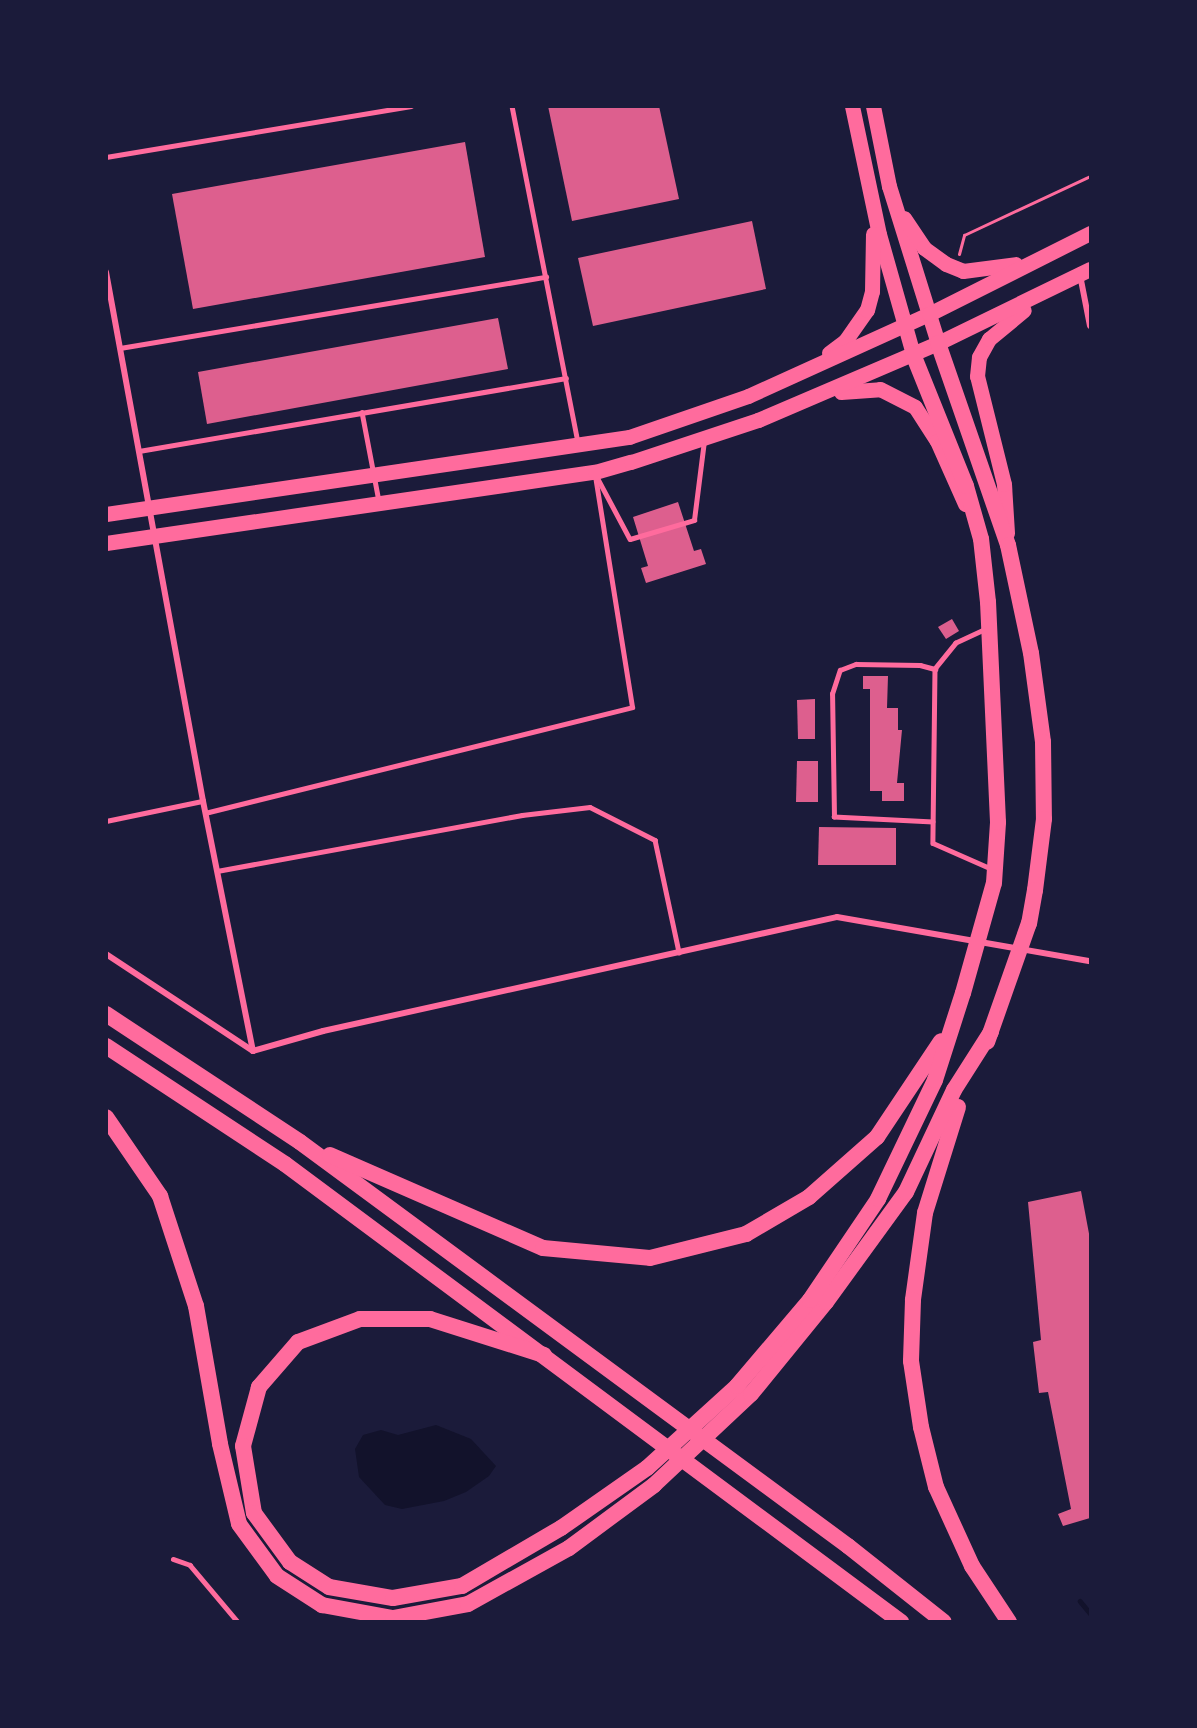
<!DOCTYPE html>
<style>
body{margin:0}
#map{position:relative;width:1197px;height:1728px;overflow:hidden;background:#1b1b3a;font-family:Commissioner,sans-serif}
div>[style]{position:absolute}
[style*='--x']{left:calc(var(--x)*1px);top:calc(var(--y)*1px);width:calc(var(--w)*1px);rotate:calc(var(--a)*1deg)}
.water>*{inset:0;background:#12122b}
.stream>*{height:4.5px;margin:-2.25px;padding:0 2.25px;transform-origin:2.25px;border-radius:2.25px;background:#12122b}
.building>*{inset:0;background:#dd5f8e}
.path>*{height:3px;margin:-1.5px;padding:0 1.5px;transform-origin:1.5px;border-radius:1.5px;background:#ff6b9d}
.service>*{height:4.5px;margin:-2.25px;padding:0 2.25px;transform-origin:2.25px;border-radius:2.25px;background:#ff6b9d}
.minor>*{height:6px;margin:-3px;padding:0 3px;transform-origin:3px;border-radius:3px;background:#ff6b9d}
.primary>*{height:15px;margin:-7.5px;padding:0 7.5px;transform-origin:7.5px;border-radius:7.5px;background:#ff6b9d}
.motorway>*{height:16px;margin:-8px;padding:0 8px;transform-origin:8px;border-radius:8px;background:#ff6b9d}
span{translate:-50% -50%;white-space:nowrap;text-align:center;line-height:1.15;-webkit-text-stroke:5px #1b1b3a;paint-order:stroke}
.frame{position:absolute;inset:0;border:108px solid #1b1b3a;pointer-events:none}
</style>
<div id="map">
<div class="water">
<div style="clip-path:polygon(436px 1425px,471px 1439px,496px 1466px,489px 1476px,466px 1492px,444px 1501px,402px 1509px,385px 1505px,359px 1477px,355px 1449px,363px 1435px,381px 1430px,398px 1435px)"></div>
</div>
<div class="stream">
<div style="--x:1080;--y:1601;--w:16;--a:50"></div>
</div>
<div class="building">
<div style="clip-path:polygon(548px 106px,659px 106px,679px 199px,572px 221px)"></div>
<div style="clip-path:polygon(465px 142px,485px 257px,193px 309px,172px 194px)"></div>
<div style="clip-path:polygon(752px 221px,766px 289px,593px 326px,578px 258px)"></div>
<div style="clip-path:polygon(498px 318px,508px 369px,207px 424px,198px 372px)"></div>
<div style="clip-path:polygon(678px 502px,694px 551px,701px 549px,706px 564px,646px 583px,641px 568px,648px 566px,633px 517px)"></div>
<div style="clip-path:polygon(952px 619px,959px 631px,946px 639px,938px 627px)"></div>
<div style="clip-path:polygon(863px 676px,888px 676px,887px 708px,898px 708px,898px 730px,902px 730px,897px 783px,904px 783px,904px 801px,882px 801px,882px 791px,870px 791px,870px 689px,863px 689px)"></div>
<div style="clip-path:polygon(815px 699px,815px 739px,798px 739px,797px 700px)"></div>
<div style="clip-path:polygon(797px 761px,818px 761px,818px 802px,796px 802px)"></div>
<div style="clip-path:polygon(819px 827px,896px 828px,896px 865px,818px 865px)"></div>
<div style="clip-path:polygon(1081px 1191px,1090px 1239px,1090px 1518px,1063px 1526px,1058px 1514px,1071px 1509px,1048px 1392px,1039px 1393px,1033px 1342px,1041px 1340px,1028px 1202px)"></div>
</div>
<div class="path">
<div style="--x:959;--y:254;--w:20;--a:-75"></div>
<div style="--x:964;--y:235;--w:139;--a:-25.1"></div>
</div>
<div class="service">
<div style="--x:512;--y:106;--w:342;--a:78.9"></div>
<div style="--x:106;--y:157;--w:309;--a:-9.5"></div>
<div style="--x:120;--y:348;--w:432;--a:-9.5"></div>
<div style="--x:362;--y:412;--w:91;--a:79.2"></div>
<div style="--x:139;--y:451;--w:433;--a:-9.7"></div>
<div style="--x:597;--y:477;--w:70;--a:62"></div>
<div style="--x:630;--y:539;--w:67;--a:-16.5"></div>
<div style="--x:694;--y:520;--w:80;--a:-82.8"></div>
<div style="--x:984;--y:630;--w:31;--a:155"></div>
<div style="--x:956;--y:643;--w:33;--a:129"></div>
<div style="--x:935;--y:669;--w:174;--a:90.7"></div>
<div style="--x:933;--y:843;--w:64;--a:23.8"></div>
<div style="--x:205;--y:813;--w:440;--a:-13.9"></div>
<div style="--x:632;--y:707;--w:235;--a:-99.1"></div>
<div style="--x:106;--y:821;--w:99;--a:-11.7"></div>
<div style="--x:933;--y:822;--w:99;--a:-177.1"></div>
<div style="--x:834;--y:817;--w:123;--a:-90.9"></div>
<div style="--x:832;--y:694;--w:25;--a:-72"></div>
<div style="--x:840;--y:670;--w:17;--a:-21"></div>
<div style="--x:856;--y:664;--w:64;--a:0.9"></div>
<div style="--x:920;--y:665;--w:16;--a:15"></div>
<div style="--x:217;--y:871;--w:310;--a:-10.4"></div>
<div style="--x:522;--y:815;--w:68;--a:-6.7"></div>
<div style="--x:590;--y:807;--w:73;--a:26.9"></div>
<div style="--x:655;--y:840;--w:115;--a:77.9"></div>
<div style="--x:173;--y:1559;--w:18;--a:19"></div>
<div style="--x:190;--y:1565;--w:75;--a:49.9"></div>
</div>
<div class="minor">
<div style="--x:106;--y:272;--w:538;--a:79.61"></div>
<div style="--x:203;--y:801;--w:255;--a:78.7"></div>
<div style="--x:253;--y:1051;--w:73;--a:-15.9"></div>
<div style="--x:323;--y:1031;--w:526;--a:-12.51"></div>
<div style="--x:837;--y:917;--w:257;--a:9.9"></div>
<div style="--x:1080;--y:275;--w:52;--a:78.9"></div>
<div style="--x:106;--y:954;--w:176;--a:33.4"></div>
</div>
<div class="primary">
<div style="--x:852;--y:106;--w:131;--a:78.1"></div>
<div style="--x:879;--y:234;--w:125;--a:74.2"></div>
<div style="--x:873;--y:106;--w:82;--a:78.7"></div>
<div style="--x:889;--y:186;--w:164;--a:72.7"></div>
<div style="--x:904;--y:218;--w:36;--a:56"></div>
<div style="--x:924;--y:248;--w:27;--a:36"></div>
<div style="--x:946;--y:264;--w:18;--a:22"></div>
<div style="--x:963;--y:271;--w:53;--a:-7.5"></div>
<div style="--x:829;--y:353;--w:20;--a:-37"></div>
<div style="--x:845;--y:341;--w:38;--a:-55"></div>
<div style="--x:867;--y:310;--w:20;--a:-75"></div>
<div style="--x:872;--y:291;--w:57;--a:-89"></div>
<div style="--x:841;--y:392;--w:39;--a:-4"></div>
<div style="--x:880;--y:389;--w:39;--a:27"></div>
<div style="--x:915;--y:407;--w:40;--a:57.1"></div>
<div style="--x:937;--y:441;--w:69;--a:66"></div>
<div style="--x:106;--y:514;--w:529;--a:-8.38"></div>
<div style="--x:629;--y:437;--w:126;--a:-19"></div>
<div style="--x:748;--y:396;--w:199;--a:-24.4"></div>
<div style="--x:929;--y:314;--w:180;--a:-26.7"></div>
<div style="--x:1007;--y:533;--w:49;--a:-93.5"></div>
<div style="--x:1004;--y:484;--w:111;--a:-104"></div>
<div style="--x:977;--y:376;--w:19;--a:-84"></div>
<div style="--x:979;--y:357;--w:21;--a:-61"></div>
<div style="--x:989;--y:339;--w:45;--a:-39.6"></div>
<div style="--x:106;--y:543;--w:494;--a:-8.3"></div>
<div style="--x:595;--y:472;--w:37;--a:-16"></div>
<div style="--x:631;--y:462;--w:134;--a:-18.3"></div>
<div style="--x:758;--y:420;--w:196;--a:-23.2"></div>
<div style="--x:938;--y:343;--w:169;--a:-26"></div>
</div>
<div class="motorway">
<div style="--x:938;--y:343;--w:214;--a:70.9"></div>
<div style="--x:1008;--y:545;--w:110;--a:78"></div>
<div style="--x:1031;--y:653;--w:90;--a:82.3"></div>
<div style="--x:1043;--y:742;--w:77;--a:89.3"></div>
<div style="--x:1044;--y:819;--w:72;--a:97.2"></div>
<div style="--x:1035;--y:890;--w:34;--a:100"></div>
<div style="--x:1029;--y:923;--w:126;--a:109.4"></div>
<div style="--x:106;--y:1014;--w:232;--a:33.4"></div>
<div style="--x:300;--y:1142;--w:681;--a:36.4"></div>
<div style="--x:848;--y:1546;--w:122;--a:38.4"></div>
<div style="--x:106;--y:1046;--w:214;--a:33.4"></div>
<div style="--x:285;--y:1164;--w:768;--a:36.63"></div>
<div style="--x:958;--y:1107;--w:111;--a:107.3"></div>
<div style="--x:925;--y:1213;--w:88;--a:97.9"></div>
<div style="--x:913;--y:1300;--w:61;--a:91.9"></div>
<div style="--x:911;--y:1361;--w:67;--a:81.4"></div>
<div style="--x:921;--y:1427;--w:62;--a:76"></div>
<div style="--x:936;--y:1487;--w:87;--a:65.5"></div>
<div style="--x:972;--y:1566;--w:67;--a:56.5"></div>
<div style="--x:106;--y:1117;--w:96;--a:55.6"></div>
<div style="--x:160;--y:1196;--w:116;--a:71.9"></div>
<div style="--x:196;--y:1306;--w:140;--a:80.1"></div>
<div style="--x:220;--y:1444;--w:82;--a:76.6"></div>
<div style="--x:239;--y:1524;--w:64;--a:53.8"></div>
<div style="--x:277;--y:1576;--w:54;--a:32.8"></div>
<div style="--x:322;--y:1605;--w:72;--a:10.4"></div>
<div style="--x:393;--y:1618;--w:76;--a:-10.6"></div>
<div style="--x:468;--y:1604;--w:115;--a:-29"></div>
<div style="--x:569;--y:1548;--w:106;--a:-36.5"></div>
<div style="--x:654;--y:1485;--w:133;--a:-43.2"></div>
<div style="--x:751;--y:1394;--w:119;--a:-50.8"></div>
<div style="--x:826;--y:1302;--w:136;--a:-54"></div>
<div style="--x:906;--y:1192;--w:113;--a:-64.8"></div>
<div style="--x:954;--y:1090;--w:69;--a:-57.5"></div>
<div style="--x:330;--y:1155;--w:232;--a:23.6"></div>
<div style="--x:543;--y:1248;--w:107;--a:5.3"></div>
<div style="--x:650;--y:1258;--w:99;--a:-14"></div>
<div style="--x:746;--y:1234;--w:73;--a:-30.4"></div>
<div style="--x:809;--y:1197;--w:91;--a:-41.4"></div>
<div style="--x:877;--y:1137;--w:115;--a:-56.3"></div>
<div style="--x:544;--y:1355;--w:120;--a:-162.5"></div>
<div style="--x:430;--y:1319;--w:70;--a:180"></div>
<div style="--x:360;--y:1319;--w:66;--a:159.6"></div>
<div style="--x:298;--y:1342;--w:60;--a:130.9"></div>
<div style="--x:259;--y:1387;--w:61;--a:105.2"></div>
<div style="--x:243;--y:1446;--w:68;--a:80.7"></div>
<div style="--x:254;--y:1513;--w:61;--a:53.7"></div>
<div style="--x:290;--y:1562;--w:46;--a:32.7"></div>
<div style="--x:329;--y:1587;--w:65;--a:9.8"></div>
<div style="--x:393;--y:1598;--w:70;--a:-9.9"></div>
<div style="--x:462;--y:1586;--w:115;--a:-30.4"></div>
<div style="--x:561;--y:1528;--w:105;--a:-34.9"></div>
<div style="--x:647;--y:1468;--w:122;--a:-42.3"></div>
<div style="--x:737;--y:1386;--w:113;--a:-49.7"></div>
<div style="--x:810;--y:1300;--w:122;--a:-56"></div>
<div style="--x:878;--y:1199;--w:132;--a:-64.4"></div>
<div style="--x:935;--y:1080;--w:91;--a:-72.2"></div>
<div style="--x:963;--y:993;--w:114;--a:-74.3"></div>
<div style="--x:994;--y:883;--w:61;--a:-86.2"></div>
<div style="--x:998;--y:822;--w:220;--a:-92.6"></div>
<div style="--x:988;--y:602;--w:63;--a:-96.3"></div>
<div style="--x:981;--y:539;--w:55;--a:-105.8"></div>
<div style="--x:966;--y:486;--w:142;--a:-111.9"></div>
</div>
<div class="frame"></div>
</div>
